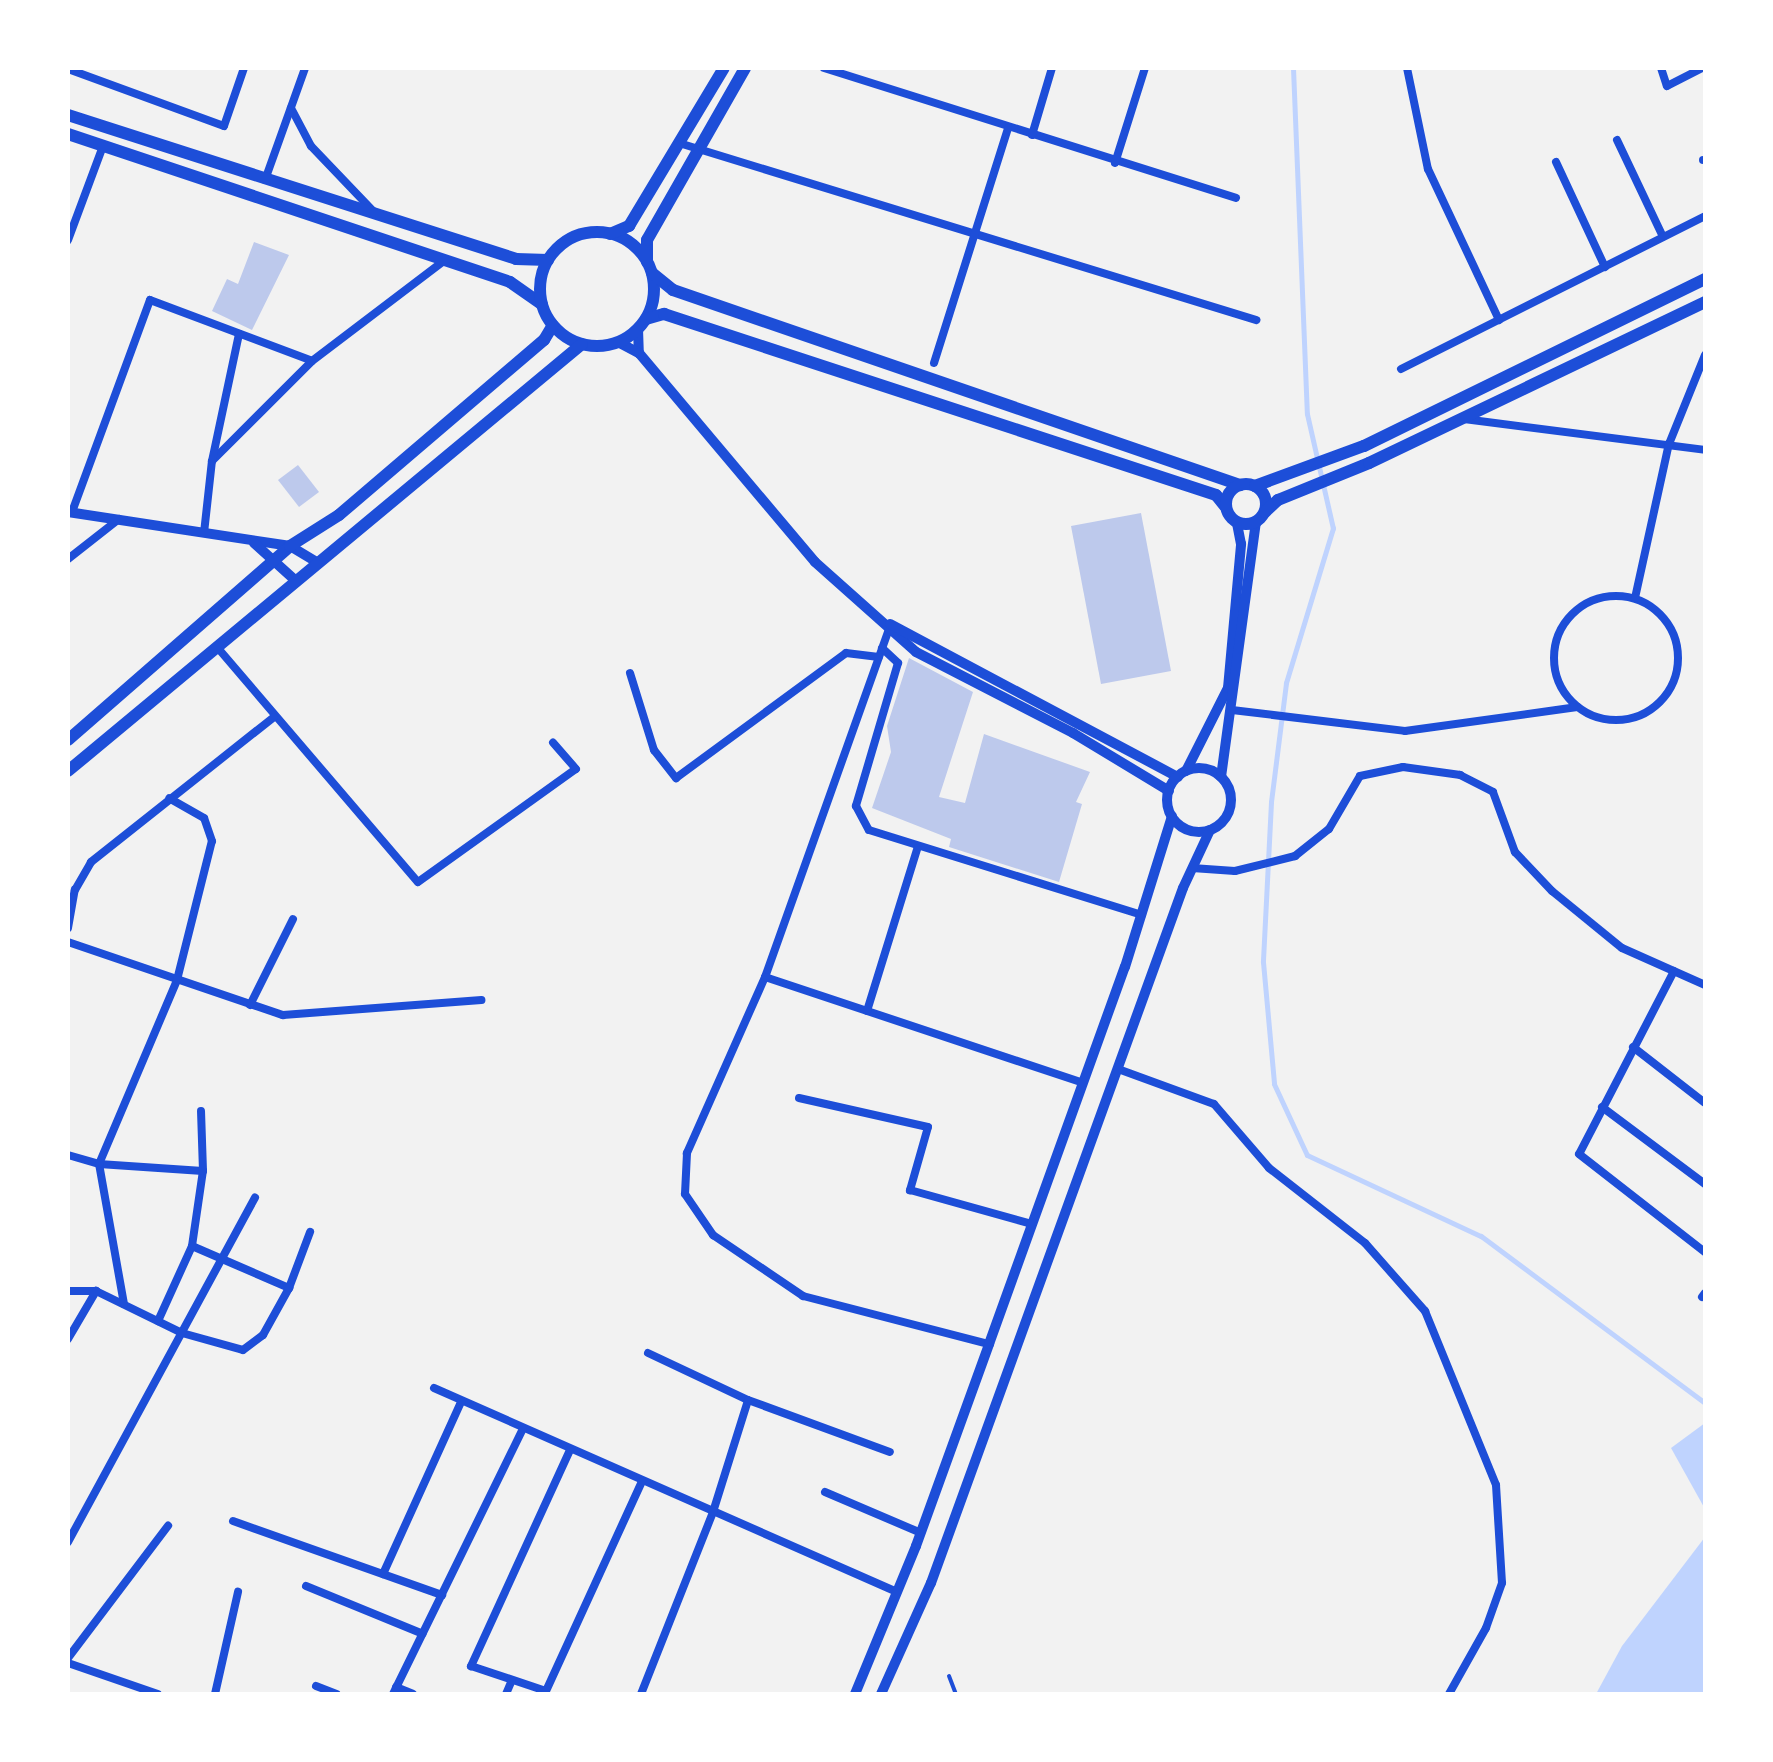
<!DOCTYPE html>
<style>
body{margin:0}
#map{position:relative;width:1773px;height:1762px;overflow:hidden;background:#f2f2f2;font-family:"Archivo Narrow",sans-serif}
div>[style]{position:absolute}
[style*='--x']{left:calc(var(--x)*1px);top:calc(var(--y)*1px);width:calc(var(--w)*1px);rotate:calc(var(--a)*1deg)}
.water>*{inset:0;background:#bfd3fe}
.stream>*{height:5px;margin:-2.5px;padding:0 2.5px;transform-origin:2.5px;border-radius:2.5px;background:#bfd3fe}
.building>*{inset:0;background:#bdc9ec}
.service>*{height:4px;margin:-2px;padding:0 2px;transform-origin:2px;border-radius:2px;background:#1d4ed8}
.minor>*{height:8px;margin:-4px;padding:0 4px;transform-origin:4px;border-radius:4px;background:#1d4ed8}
.minor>.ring{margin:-4px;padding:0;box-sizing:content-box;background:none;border:8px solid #1d4ed8;border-radius:50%}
.tertiary>*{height:10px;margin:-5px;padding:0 5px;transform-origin:5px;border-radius:5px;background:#1d4ed8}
.tertiary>.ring{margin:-5px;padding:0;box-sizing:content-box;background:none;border:10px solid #1d4ed8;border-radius:50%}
.primary>*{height:12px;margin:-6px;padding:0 6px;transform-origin:6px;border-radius:6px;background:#1d4ed8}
.primary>.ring{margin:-6px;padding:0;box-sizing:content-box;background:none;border:12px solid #1d4ed8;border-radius:50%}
span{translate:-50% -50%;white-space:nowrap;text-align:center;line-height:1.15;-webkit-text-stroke:6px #fff;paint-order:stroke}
.frame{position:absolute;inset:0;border:70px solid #fff;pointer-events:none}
</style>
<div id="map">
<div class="water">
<div style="clip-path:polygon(1705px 1423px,1705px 1509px,1671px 1448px)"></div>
<div style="clip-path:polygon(1705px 1537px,1705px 1694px,1596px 1694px,1622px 1646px)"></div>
</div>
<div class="stream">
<div style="--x:1293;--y:68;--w:346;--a:87.7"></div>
<div style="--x:1307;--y:414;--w:117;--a:77.2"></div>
<div style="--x:1333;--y:528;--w:162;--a:106.9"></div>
<div style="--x:1286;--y:683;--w:120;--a:97.2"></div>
<div style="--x:1271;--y:802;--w:160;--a:92.9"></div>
<div style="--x:1263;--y:962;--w:122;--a:84.8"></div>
<div style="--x:1274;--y:1084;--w:78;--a:65.1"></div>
<div style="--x:1307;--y:1155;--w:192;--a:25"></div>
<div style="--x:1481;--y:1236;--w:279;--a:36.7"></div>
</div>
<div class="building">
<div style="clip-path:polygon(254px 242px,289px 255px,252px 330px,212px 311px,227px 279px,238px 284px)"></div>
<div style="clip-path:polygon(298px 465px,319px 492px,299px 507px,278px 480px)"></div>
<div style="clip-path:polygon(1141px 513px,1171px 671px,1101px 684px,1071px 526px)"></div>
<div style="clip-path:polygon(909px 658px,973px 692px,939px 797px,965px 803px,984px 734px,1090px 772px,1076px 802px,1082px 804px,1059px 882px,949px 847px,951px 839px,872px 808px,891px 752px,887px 726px)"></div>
</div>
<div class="service">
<div style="--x:949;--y:1676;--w:19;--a:69"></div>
</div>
<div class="minor">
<div style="--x:824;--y:68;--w:432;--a:17.5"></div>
<div style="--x:1407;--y:68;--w:103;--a:78.3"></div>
<div style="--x:1428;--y:169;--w:167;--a:64.8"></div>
<div style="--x:1661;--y:68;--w:19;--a:72"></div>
<div style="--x:1667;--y:86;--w:39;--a:-27"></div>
<div style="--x:68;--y:69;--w:166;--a:20.1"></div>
<div style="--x:224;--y:126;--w:61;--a:-71"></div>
<div style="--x:291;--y:108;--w:43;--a:62.2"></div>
<div style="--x:311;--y:146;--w:93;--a:46.3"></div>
<div style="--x:1032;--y:135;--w:70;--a:-73.4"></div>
<div style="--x:1617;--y:140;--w:107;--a:64.6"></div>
<div style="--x:679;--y:143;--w:604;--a:17.05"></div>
<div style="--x:1703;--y:160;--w:2;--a:0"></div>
<div style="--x:1556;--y:162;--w:116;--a:65"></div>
<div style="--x:1115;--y:163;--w:100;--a:-72.5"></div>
<div style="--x:265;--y:180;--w:119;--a:-70.3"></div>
<div style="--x:68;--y:240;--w:100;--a:-69.6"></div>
<div style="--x:934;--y:363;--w:246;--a:-72.5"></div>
<div style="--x:1401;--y:369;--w:340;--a:-26.7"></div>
<div style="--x:1464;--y:419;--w:243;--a:7.3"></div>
<div style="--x:212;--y:461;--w:141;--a:-45"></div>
<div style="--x:312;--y:361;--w:167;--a:-37.2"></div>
<div style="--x:72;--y:512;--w:226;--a:-69.8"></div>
<div style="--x:150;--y:300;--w:173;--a:20.6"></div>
<div style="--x:204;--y:533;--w:72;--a:-83.7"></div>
<div style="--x:212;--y:461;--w:130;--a:-78"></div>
<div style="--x:68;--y:559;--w:65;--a:-38.1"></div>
<div class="ring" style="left:1554px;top:596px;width:116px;height:116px"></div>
<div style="--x:1635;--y:598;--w:158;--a:-77.6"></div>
<div style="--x:1669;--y:444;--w:96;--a:-68"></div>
<div style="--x:889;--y:629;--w:369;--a:109.6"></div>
<div style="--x:765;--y:977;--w:193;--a:113.9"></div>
<div style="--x:687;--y:1153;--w:41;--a:92.8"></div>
<div style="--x:685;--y:1194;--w:50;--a:55.7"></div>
<div style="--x:713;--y:1235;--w:109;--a:34.1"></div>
<div style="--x:803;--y:1296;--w:192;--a:14.5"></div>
<div style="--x:217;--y:647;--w:309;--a:49.5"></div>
<div style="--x:418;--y:882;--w:194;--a:-35.6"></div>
<div style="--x:576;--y:769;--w:35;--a:-131"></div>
<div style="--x:882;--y:648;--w:22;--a:43"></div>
<div style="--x:898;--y:663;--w:149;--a:106.4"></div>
<div style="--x:856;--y:806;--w:27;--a:62"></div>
<div style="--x:869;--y:830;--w:286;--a:17.3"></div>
<div style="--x:630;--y:673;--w:81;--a:72.7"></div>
<div style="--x:654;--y:750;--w:36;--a:52"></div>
<div style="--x:676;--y:778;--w:211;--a:-36.3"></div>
<div style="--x:846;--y:653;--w:33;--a:7"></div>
<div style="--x:1232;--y:710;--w:174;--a:6.9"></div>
<div style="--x:1405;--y:731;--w:174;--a:-7.9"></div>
<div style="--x:1192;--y:868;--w:43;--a:4"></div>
<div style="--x:1235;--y:871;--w:62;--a:-14"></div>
<div style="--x:1295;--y:856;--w:43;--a:-38.5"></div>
<div style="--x:1329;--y:829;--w:61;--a:-59.7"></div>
<div style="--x:1360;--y:776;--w:44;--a:-11.8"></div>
<div style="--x:1403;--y:767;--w:58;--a:8"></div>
<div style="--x:1460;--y:775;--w:37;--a:27"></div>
<div style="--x:1493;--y:792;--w:64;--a:69.9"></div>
<div style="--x:1515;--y:852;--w:54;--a:46.5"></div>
<div style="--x:1552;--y:891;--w:90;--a:39.2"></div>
<div style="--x:1622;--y:948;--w:91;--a:24"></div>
<div style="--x:68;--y:928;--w:39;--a:-80"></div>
<div style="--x:75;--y:890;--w:32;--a:-60"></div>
<div style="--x:91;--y:862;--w:233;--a:-38.4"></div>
<div style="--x:68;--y:942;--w:227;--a:18.8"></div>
<div style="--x:283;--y:1015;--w:199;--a:-4.3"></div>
<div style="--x:1674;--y:971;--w:206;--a:117.4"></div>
<div style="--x:1579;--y:1154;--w:160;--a:37.9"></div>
<div style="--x:765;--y:977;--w:335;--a:18.4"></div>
<div style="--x:250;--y:1005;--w:96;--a:-63.4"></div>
<div style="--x:867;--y:1011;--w:170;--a:-72.8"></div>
<div style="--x:1633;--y:1047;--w:91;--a:37.9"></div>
<div style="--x:1118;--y:1069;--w:102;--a:20"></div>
<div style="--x:1214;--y:1104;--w:84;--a:49.3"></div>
<div style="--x:1269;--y:1168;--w:122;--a:38"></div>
<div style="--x:1365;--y:1243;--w:91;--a:48.6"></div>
<div style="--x:1425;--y:1311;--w:188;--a:67.8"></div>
<div style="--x:1496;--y:1485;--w:98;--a:86.5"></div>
<div style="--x:1502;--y:1583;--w:48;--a:109.6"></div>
<div style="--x:1486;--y:1628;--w:76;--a:119.3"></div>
<div style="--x:799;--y:1098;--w:132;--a:12.7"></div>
<div style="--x:928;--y:1127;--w:66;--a:105.9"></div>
<div style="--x:910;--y:1190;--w:127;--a:15.6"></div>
<div style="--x:1602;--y:1107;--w:129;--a:36.8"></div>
<div style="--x:68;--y:1155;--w:32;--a:16"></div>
<div style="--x:99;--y:1164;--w:104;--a:3.9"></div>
<div style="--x:192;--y:1246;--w:106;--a:23.4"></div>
<div style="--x:68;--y:1291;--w:28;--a:0"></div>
<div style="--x:96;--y:1291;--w:96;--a:26"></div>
<div style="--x:182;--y:1333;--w:63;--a:15.6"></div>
<div style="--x:243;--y:1350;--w:25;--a:-37"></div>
<div style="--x:263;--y:1335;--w:54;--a:-61"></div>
<div style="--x:289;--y:1288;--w:60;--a:-69.4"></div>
<div style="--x:1702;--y:1297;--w:5;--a:-53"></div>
<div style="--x:124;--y:1304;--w:142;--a:-100.1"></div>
<div style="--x:99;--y:1164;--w:200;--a:-67"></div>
<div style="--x:177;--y:980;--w:143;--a:-75.9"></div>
<div style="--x:212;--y:841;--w:24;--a:-109"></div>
<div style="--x:204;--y:818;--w:40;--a:-150.3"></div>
<div style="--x:158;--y:1321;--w:82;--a:-65.6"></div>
<div style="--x:192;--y:1246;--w:76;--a:-81.7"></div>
<div style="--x:203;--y:1171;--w:60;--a:-91.9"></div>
<div style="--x:68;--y:1339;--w:56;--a:-59.7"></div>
<div style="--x:648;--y:1353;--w:110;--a:25.2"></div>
<div style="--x:748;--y:1400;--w:151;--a:20.1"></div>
<div style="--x:434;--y:1388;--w:506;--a:23.78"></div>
<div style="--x:570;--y:1450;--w:238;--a:114.6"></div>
<div style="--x:471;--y:1666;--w:79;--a:18.4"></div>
<div style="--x:546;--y:1691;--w:231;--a:-65.4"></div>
<div style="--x:825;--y:1492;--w:104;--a:23.1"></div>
<div style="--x:233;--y:1521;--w:222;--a:19.5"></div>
<div style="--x:68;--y:1542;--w:392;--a:-61.5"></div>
<div style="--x:383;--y:1574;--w:189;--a:-65.6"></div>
<div style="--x:306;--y:1586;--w:126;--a:22.3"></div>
<div style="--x:68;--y:1658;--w:166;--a:-52.9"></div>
<div style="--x:68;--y:1663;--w:95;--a:19"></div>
<div style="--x:316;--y:1686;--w:22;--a:21"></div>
<div style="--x:396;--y:1687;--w:18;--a:22"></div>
<div style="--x:215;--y:1694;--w:105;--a:-77.3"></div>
<div style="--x:393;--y:1694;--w:295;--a:-63.9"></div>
<div style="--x:506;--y:1694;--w:15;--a:-67"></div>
<div style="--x:641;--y:1694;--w:196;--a:-68.4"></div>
<div style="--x:713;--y:1512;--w:117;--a:-72.6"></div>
</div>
<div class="tertiary">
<div style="--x:638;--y:329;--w:24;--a:88"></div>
<div style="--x:618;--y:342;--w:24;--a:28"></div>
<div style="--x:639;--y:353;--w:273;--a:49.9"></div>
<div style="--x:815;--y:562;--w:135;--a:41.7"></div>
<div style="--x:916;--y:652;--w:177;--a:27.3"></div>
<div style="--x:1073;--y:733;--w:112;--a:31.1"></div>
<div style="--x:68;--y:512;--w:225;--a:8.7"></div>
<div style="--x:290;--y:546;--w:33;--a:31"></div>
<div style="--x:254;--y:543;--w:57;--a:42.1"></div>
<div style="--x:890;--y:624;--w:326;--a:28"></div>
<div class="ring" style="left:1167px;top:768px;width:54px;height:54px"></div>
<div style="--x:1186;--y:771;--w:93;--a:-63.2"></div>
<div style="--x:1228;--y:688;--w:145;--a:-84.8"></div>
<div style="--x:1241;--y:544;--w:21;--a:-101"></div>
<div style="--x:1221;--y:777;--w:257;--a:-82.2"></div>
<div style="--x:855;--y:1694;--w:160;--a:-67.6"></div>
<div style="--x:916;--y:1546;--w:215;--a:-70.1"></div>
<div style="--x:989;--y:1344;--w:401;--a:-70.2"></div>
<div style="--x:1125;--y:967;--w:158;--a:-72.7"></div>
<div style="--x:881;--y:1694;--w:122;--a:-65.8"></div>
<div style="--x:931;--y:1583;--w:739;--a:-70.07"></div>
<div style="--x:1183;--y:888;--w:64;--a:-65"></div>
</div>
<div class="primary">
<div style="--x:68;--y:115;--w:471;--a:17.8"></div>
<div style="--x:516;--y:259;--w:32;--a:2"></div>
<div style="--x:68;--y:134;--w:466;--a:18.5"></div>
<div style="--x:510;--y:282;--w:39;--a:35"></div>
<div class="ring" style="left:540px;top:232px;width:102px;height:102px"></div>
<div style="--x:610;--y:234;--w:21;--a:-23"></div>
<div style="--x:629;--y:226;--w:184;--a:-59"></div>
<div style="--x:647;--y:262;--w:22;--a:-90"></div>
<div style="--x:647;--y:240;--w:198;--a:-60.3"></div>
<div style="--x:652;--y:273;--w:27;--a:39"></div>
<div style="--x:673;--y:290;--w:600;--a:18.98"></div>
<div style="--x:646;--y:319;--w:19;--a:-16"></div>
<div style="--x:664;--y:314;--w:581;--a:18.15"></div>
<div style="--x:1216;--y:495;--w:14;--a:51"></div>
<div class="ring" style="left:1226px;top:484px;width:28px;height:28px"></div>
<div style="--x:1255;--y:486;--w:116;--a:-20.2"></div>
<div style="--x:1364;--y:446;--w:380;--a:-26.1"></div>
<div style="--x:1265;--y:512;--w:18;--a:-43"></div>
<div style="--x:1278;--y:500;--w:98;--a:-22.1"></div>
<div style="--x:1369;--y:463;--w:373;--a:-25.6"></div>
<div style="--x:68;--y:740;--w:295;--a:-41.1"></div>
<div style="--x:290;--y:546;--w:58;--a:-32.3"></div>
<div style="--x:339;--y:515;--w:270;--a:-40.5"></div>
<div style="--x:544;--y:340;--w:17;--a:-59"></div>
<div style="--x:68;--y:771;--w:668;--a:-39.72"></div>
</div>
<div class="frame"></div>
</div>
